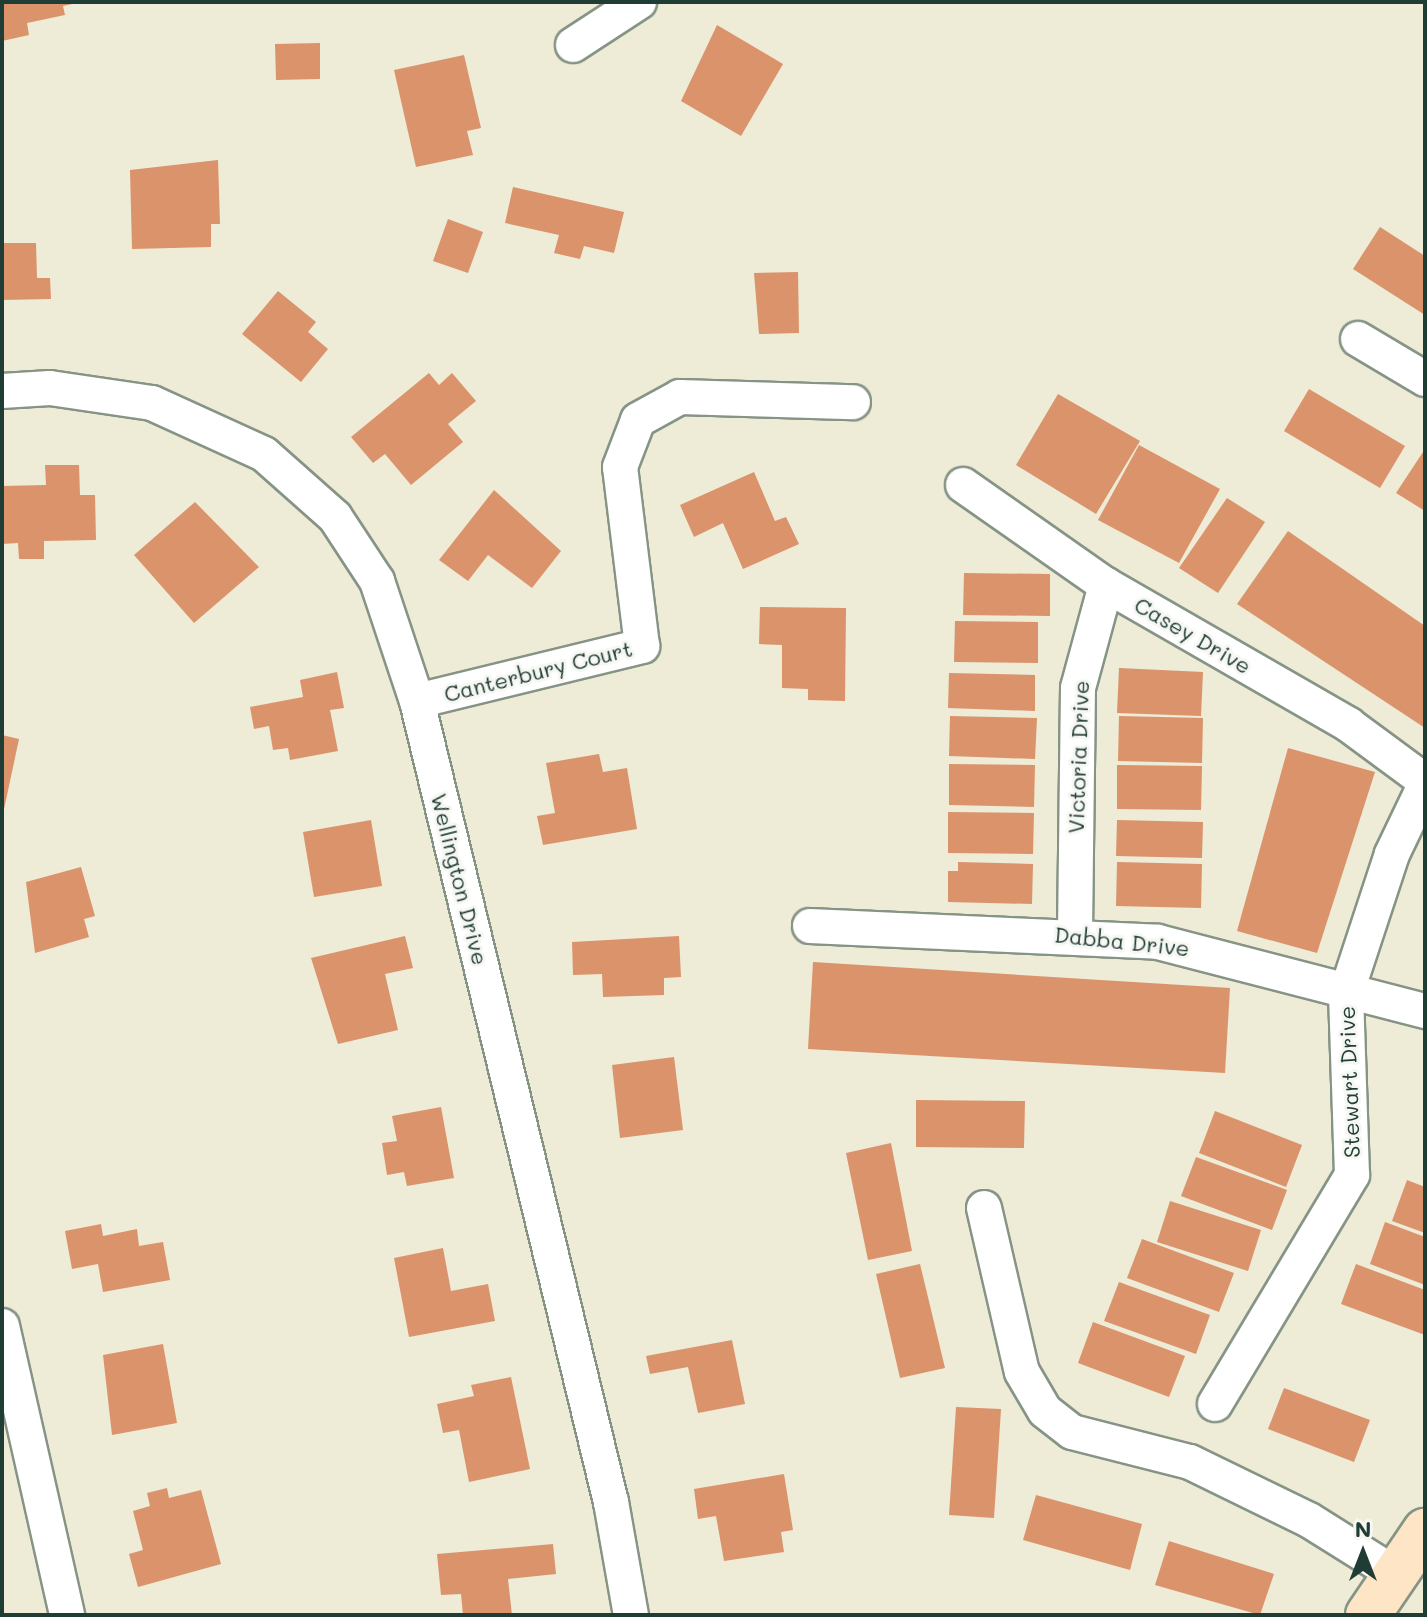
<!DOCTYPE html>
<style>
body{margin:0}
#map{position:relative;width:1427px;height:1617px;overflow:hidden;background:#eeebd7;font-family:Mali,sans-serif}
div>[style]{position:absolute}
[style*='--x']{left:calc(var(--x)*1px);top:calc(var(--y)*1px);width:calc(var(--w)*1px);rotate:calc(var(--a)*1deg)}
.building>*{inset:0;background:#da936b}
.roads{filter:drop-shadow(2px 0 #869486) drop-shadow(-2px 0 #869486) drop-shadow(0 2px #869486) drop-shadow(0 -2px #869486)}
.street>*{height:34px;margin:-17px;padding:0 17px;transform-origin:17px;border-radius:17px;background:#fff}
.secondary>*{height:44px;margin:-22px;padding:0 22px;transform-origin:22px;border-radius:22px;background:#fde5c5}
span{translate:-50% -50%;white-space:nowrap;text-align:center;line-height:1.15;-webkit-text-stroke:6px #f6f6f2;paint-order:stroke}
.street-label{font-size:22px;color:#1f3d34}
.frame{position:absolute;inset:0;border:4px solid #1f3d34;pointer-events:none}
.north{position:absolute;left:1323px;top:1513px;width:80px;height:80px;-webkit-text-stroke:6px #f6f6f2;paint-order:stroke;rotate:0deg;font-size:22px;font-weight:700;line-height:32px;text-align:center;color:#1f3d34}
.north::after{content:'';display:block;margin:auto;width:28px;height:36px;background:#1f3d34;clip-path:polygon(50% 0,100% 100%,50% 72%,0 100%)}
</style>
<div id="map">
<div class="building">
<div style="clip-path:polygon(2px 2px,77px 2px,77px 3px,63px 6px,65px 15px,27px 23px,29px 35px,2px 41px)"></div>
<div style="clip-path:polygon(717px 25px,783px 64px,741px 136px,681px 101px)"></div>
<div style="clip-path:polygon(320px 43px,320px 79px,276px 80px,275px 44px)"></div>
<div style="clip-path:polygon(464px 55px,481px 128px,467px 131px,473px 155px,416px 167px,394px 70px)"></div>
<div style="clip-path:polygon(218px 160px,220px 224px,211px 224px,211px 247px,132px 249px,130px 170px)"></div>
<div style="clip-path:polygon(513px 187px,624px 212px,614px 253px,584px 246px,580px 259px,554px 253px,559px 235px,505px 223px)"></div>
<div style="clip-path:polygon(448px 219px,483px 232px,468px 273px,433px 261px)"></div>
<div style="clip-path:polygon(1380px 227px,1425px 256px,1425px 315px,1353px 269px)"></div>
<div style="clip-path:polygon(2px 243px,36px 243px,37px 278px,50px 278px,51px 299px,2px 300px)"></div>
<div style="clip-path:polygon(798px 272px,799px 333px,759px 334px,754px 273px)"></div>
<div style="clip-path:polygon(278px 291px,316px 322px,308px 332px,328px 349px,301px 382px,242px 334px)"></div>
<div style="clip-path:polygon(429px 373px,439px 385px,452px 373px,476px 401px,448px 424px,463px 442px,411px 485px,385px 454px,373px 463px,351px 437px)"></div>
<div style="clip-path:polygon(1309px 389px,1405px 446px,1380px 488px,1284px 431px)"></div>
<div style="clip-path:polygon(1058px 394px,1140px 441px,1096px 514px,1016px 465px)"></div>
<div style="clip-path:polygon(1139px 445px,1220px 489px,1179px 563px,1098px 520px)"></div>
<div style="clip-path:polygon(1423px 452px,1425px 453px,1425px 511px,1396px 493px)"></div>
<div style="clip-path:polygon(45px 465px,79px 465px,80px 495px,95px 495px,96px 540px,44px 541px,44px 559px,19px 559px,18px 543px,2px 544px,2px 486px,46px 485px)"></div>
<div style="clip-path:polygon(754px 472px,775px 521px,786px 517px,799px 544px,743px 569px,723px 523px,694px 537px,680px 505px)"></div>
<div style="clip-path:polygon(494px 490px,561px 551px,532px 588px,488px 555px,468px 581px,439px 560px)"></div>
<div style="clip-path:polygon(1227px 498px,1265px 522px,1218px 593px,1179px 568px)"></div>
<div style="clip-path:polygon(195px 502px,259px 567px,194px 623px,134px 555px)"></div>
<div style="clip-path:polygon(1288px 531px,1425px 626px,1425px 728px,1237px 604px)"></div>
<div style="clip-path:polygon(964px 573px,1050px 574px,1050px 616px,963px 615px)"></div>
<div style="clip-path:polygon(760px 607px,846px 608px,845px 701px,808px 700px,808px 689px,782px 688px,782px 645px,759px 644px)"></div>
<div style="clip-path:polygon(955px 621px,1038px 622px,1038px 663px,954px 662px)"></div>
<div style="clip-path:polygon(1119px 668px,1203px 672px,1201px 716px,1117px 713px)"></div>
<div style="clip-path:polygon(337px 672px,344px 708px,330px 710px,338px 751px,290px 760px,288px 748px,273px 750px,269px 726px,254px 729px,250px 707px,303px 697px,300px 680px)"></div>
<div style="clip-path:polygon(949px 673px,1035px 675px,1035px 711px,948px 708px)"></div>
<div style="clip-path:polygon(950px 716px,1037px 718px,1035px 759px,949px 756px)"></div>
<div style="clip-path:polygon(1119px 716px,1203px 718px,1202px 763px,1118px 761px)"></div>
<div style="clip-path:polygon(2px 735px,19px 739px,3px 814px,2px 814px)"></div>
<div style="clip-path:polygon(1288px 748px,1375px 772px,1317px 953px,1237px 931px)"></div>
<div style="clip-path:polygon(599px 754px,603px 772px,627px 768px,637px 829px,543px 845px,537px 816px,555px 813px,546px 763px)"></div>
<div style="clip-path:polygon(949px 764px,1035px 765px,1034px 807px,949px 805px)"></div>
<div style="clip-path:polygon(1117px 765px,1202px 766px,1201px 810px,1117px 809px)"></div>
<div style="clip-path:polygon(948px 812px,1034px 813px,1033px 854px,948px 853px)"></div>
<div style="clip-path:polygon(371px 820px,382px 886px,314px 897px,303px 832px)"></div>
<div style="clip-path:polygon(1117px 820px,1203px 822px,1202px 858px,1116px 856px)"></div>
<div style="clip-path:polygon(958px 862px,1033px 864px,1032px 904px,948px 902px,948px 871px,958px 871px)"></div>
<div style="clip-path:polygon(1117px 862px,1202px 864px,1201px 908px,1116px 906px)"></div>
<div style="clip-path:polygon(81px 867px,95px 916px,84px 919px,89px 937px,35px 953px,26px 882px)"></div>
<div style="clip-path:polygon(405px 936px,413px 968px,385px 974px,398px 1030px,338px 1044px,311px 958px)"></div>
<div style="clip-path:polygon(679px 936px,681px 977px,664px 978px,664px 995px,603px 997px,602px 974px,573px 975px,572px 942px)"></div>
<div style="clip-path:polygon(813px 962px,1230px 988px,1225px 1073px,808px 1049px)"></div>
<div style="clip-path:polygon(674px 1057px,683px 1130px,620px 1138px,612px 1065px)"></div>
<div style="clip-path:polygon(916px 1100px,1025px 1101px,1024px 1148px,916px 1147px)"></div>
<div style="clip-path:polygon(441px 1107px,454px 1178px,407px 1186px,404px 1172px,387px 1175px,382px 1143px,397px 1141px,392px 1116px)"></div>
<div style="clip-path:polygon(1215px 1111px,1302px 1145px,1286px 1187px,1199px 1153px)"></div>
<div style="clip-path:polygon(891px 1143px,912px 1251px,868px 1260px,846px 1153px)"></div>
<div style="clip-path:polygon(1196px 1157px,1287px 1190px,1272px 1230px,1181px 1196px)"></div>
<div style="clip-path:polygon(1407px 1180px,1425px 1187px,1425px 1233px,1392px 1221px)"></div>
<div style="clip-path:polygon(1170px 1201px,1261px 1230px,1248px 1271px,1157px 1242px)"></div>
<div style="clip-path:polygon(1385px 1222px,1425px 1237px,1425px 1285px,1370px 1264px)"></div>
<div style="clip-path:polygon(101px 1224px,103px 1236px,137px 1229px,139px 1246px,163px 1242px,170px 1280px,103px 1292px,98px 1264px,72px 1269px,65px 1231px)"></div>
<div style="clip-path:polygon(1142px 1239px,1234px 1273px,1219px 1312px,1127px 1278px)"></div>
<div style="clip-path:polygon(443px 1248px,451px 1291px,488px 1284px,495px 1321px,409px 1337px,394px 1258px)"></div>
<div style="clip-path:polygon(920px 1264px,945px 1368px,900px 1378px,876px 1274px)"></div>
<div style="clip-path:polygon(1356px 1264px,1425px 1290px,1425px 1335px,1341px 1304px)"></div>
<div style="clip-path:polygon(1119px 1282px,1210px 1315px,1196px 1354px,1104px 1321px)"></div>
<div style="clip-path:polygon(1093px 1322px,1185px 1356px,1169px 1397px,1078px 1363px)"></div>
<div style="clip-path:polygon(732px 1340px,745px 1404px,698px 1413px,688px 1367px,650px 1374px,646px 1356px)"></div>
<div style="clip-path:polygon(163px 1344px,177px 1423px,112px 1435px,103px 1355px)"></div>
<div style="clip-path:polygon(511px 1377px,530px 1469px,469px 1482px,459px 1430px,443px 1433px,437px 1404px,474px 1396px,471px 1385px)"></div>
<div style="clip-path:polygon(1284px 1388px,1370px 1420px,1354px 1462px,1268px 1429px)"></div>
<div style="clip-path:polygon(956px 1407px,1001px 1409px,994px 1518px,949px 1515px)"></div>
<div style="clip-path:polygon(784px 1474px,793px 1530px,781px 1532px,784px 1552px,724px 1561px,716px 1516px,698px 1519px,694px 1489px)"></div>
<div style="clip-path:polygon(167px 1488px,169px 1498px,201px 1490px,221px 1564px,138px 1587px,129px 1554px,143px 1550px,133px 1511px,150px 1506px,147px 1493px)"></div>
<div style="clip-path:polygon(1036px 1495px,1142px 1524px,1130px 1570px,1023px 1540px)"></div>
<div style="clip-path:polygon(1169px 1541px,1274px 1574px,1260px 1615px,1155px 1585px)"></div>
<div style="clip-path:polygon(553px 1544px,556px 1574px,508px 1579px,512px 1615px,463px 1615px,461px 1594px,441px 1595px,437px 1554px)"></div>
</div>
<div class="roads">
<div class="street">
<div style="--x:573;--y:45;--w:79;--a:-33.1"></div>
<div style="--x:1358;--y:339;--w:78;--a:30.8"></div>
<div style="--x:2;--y:391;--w:48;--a:-3.6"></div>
<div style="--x:50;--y:388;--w:103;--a:8.4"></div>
<div style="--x:152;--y:403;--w:123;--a:24.5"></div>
<div style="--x:264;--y:454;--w:95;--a:41.6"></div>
<div style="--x:335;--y:517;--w:77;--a:56.7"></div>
<div style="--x:377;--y:581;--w:126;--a:71.6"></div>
<div style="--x:417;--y:701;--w:824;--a:76.39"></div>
<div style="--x:611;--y:1502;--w:115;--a:80"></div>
<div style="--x:963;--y:485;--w:174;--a:35"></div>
<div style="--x:1106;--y:585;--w:280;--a:29.9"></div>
<div style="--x:1349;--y:725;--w:94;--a:36.4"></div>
<div style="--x:417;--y:701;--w:232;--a:-13.7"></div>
<div style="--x:642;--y:646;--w:180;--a:-97"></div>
<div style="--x:620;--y:467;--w:50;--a:-69"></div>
<div style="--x:638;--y:420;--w:48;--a:-28.7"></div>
<div style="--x:680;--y:397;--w:173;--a:1.7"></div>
<div style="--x:810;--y:926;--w:348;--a:2.6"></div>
<div style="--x:1158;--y:942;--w:276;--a:14.5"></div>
<div style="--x:1075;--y:933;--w:245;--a:-89.3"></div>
<div style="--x:1078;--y:688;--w:107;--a:-74.8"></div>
<div style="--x:984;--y:1208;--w:168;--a:77"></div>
<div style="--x:1022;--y:1372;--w:45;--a:59.5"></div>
<div style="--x:1045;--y:1411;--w:34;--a:38"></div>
<div style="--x:1072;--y:1432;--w:122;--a:14.3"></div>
<div style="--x:1190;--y:1462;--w:132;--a:26"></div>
<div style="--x:1309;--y:1520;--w:102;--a:32.1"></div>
<div style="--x:2;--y:1326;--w:296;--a:77.3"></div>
<div style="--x:1215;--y:1404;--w:267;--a:-59.1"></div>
<div style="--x:1352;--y:1175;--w:181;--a:-91.9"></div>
<div style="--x:1346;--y:994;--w:147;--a:-71.8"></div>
<div style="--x:1392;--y:854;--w:76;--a:-64.4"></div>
</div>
<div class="secondary">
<div style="--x:1368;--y:1615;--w:102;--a:-55.8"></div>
</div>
</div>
<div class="street-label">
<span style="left:1193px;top:635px;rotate:30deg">Casey Drive</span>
<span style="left:538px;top:671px;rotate:-14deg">Canterbury Court</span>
<span style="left:1078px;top:757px;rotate:-88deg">Victoria Drive</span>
<span style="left:460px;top:879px;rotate:76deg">Wellington Drive</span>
<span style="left:1122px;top:941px;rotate:6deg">Dabba Drive</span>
<span style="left:1349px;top:1082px;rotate:-92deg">Stewart Drive</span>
</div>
<div class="frame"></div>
<div class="north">N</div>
</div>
